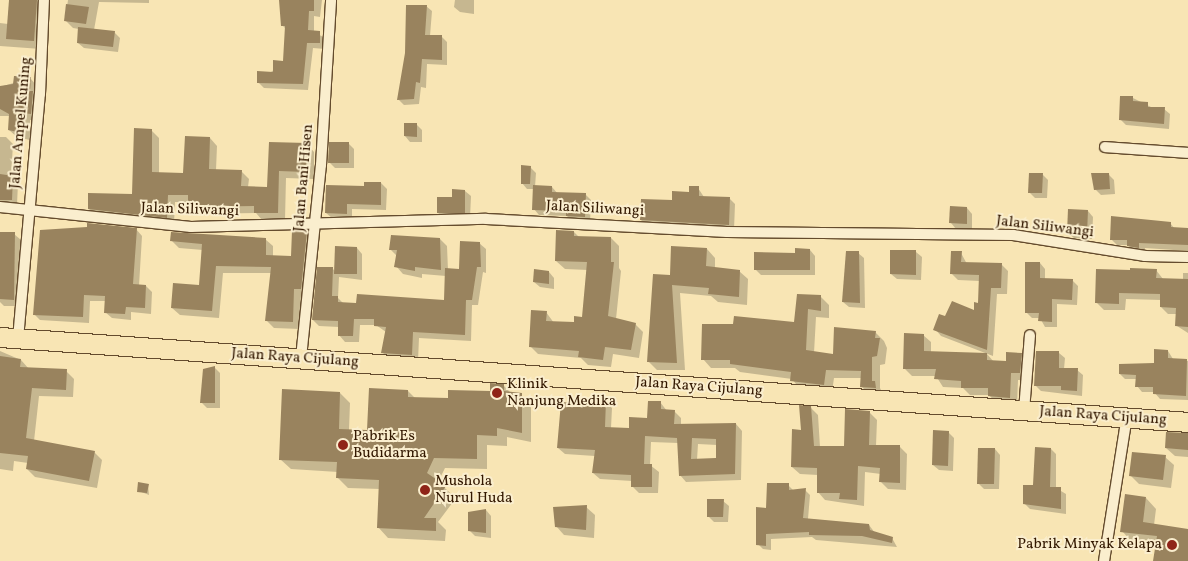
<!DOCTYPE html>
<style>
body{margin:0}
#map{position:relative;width:1188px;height:561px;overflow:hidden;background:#f8e5b4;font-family:Vollkorn,serif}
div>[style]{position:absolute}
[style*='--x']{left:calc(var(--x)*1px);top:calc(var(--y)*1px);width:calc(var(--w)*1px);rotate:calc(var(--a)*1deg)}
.shadow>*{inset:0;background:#0003}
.building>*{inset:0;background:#99835e}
.roads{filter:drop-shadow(1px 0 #644b2d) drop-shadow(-1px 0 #644b2d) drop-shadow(0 1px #644b2d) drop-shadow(0 -1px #644b2d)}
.street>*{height:10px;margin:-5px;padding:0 5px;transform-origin:5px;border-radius:5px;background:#faeece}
.highway>*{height:19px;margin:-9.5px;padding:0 9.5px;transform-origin:9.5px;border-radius:9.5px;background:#f8e5b4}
.dots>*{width:14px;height:14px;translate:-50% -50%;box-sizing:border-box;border:2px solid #faeece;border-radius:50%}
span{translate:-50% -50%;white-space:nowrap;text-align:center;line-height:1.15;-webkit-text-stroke:4px #faeece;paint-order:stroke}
.street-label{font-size:15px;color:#331800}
.poi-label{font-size:15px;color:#331800}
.left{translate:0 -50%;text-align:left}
.right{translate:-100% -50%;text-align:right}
</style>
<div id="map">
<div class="shadow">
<div style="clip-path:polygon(10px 0,45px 0,41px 49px,0 46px,0 23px,8px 24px)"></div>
<div style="clip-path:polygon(68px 0,149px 0,149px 3px,99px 2px,94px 30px,114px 32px,120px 38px,118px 52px,84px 48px,78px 43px,79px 29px,73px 28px,65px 20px)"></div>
<div style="clip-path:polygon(281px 0,322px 0,320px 17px,314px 16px,314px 32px,325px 38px,325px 49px,313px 48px,308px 90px,264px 88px,258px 82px,284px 62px,286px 29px,282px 25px)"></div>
<div style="clip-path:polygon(455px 0,474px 0,474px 14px,460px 12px,454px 7px)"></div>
<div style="clip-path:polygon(426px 6px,432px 11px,430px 36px,441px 36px,447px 42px,447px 65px,427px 64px,426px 88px,421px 87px,419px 104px,404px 105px,398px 99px)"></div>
<div style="clip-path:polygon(30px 78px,37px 86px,38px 120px,30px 120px,30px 140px,17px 137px,9px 130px,10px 116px,0 116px,0 87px)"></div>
<div style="clip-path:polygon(1133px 98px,1153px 108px,1164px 109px,1170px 114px,1169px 129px,1126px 125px,1120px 119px)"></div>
<div style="clip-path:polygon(416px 124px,422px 130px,422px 142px,410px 142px,405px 136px)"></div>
<div style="clip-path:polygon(151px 130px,159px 138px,159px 173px,185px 174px,210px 138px,217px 146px,216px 170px,241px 171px,249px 179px,248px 187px,269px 188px,270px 143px,307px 144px,314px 152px,314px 179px,286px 178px,285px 220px,262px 220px,256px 213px,196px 214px,189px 202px,175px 202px,174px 224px,97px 216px,89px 209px,133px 195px)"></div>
<div style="clip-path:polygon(0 137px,6px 137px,13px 144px,11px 177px,18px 183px,17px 205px,5px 205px,0 201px)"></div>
<div style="clip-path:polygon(349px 144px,354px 149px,354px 168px,335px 168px,329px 162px)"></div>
<div style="clip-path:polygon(530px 167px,536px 173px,535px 187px,552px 187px,558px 194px,585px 194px,591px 200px,590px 223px,573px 222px,567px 216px,539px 215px,534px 209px,534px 189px,527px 189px,522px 183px)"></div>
<div style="clip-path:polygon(1042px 174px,1048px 180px,1047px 198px,1035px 198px,1029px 192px)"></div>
<div style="clip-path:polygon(1108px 174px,1114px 180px,1115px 194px,1101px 195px,1095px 189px)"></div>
<div style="clip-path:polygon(381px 183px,387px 189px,386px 210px,352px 209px,352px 219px,332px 218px,326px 213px,365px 187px)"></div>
<div style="clip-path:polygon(698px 188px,704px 197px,729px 198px,735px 204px,734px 230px,647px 226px,641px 220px)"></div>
<div style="clip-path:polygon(465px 191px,471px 196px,470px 218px,444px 218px,438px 213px)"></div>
<div style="clip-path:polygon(967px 208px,972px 214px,972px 229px,956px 229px,951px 223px)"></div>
<div style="clip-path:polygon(1088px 211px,1093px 217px,1092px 239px,1074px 238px,1068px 233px)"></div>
<div style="clip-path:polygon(1170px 223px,1175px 229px,1188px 229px,1188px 251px,1145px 248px,1144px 253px,1134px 251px,1128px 245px,1117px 245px,1111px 239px)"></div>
<div style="clip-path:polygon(136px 229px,142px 236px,139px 286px,146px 286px,152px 292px,151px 314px,131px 312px,131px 320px,112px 318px,105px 312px,106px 301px,90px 301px,89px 323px,40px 320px,34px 314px)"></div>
<div style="clip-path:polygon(307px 232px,314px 239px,308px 296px,301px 296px,300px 329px,274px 328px,267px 321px,272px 273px,223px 273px,219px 318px,180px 315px,172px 308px,200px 286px,203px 250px,179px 248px,172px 241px,265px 239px,273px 246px,273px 257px,292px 257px)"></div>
<div style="clip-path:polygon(574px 232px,579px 237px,611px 238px,619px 246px,619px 268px,621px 271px,616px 319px,635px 324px,643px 332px,639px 358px,613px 354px,611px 367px,588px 365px,581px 358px,538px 354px,530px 346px,546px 312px,554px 323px,575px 323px,583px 318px,588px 270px,565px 269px,556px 261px)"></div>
<div style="clip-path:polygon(0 233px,14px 234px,21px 240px,20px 306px,4px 306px,0 302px)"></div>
<div style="clip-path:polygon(440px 239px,447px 246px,448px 270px,461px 270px,479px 243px,486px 249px,486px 273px,483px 272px,478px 305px,472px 305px,471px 341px,419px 338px,418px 361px,389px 359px,383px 353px,386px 332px,376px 325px,360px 325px,359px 342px,345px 342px,339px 335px,339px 327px,319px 326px,313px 320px,332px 268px,335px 271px,357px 248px,362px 254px,362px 280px,339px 277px,338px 298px,344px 304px,445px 301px,446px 276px,422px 274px,422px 278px,403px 274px,396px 266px,397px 256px,390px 249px)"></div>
<div style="clip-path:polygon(707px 249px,715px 258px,715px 268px,739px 271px,748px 279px,747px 305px,718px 302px,711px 296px,680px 293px,685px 370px,657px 370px,648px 361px,671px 277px)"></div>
<div style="clip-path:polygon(810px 250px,815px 256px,815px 275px,761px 275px,755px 269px)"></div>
<div style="clip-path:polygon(916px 252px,922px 257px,921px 280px,897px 279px,891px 274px)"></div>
<div style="clip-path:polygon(858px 253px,864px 258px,865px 308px,849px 307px,843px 302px)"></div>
<div style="clip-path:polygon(961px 253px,967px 264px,1001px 264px,1008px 271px,1007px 294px,997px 294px,993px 356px,941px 336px,935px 329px,946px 318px,975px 312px,979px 304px,980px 281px,958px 280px,952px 274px)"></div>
<div style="clip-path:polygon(1040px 263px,1045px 269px,1045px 280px,1072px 280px,1078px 286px,1077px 305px,1057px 304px,1057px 327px,1045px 327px,1040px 318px,1032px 318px,1026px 312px)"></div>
<div style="clip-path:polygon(1156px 270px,1163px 279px,1183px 280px,1183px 273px,1188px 273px,1188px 333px,1177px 326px,1177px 314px,1168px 314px,1161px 307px,1161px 300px,1126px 299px,1125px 310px,1104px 310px,1097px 303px)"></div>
<div style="clip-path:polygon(549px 272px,554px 278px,554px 289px,540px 287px,534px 282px)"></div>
<div style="clip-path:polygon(798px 296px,820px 296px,829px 305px,829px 318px,816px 317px,814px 353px,835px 355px,875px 332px,884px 341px,887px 348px,885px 364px,880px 365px,880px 388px,884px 396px,870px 395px,862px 387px,862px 378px,834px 378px,832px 392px,800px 389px,792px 379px,740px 372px,735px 368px,711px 368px,703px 359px,795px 323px)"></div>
<div style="clip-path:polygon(923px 335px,931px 342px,931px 353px,987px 354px,994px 362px,1007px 362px,1021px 354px,1029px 362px,1027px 380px,1018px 380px,1017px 405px,996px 403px,989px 395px,970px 395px,963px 388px,943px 387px,936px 376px,912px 376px,904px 368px)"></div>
<div style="clip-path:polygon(0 351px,21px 360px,29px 369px,66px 371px,74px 379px,73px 397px,39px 396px,34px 441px,94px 452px,102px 460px,97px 488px,35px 477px,27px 469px,28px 463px,14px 461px,13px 471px,0 469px)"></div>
<div style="clip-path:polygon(1168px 351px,1173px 359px,1188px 361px,1188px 400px,1160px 399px,1154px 392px,1142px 392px,1137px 386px,1137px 379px,1125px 379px,1120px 374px,1155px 364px)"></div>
<div style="clip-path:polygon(1059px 353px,1065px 358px,1064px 369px,1077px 370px,1083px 375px,1082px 396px,1041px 391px,1035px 385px)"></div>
<div style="clip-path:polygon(214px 367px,220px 373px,220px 408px,207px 408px,201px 402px)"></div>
<div style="clip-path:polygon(504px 386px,511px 393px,521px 395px,531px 405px,531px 442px,507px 437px,507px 446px,487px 445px,487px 469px,445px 468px,438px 482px,456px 498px,438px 522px,446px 530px,445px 541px,388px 538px,378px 527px,380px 489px,348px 488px,337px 477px,338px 472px,291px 469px,280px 459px,340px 393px,350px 403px,349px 430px,368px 431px,408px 391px,415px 398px,449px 399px,491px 392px)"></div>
<div style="clip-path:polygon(evenodd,605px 401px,612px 408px,611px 428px,630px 429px,648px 419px,660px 402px,667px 411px,674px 411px,681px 418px,681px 425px,736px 424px,742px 431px,741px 480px,686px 482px,680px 475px,678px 443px,651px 442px,650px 465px,659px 472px,658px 493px,639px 493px,632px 486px,632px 481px,600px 479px,593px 473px,595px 456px,565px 454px,558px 448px,591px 405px,605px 401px,698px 444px,717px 445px,717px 459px,697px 460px,698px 444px)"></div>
<div style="clip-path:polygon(811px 408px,818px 415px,820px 447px,845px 448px,869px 412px,877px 420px,876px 446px,900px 447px,907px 454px,906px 490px,888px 489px,881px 482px,881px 474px,865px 472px,864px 506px,825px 500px,818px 492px,818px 475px,800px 474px,792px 467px)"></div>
<div style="clip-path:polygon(948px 432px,954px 438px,953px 471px,939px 470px,933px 465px)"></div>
<div style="clip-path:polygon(1188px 435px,1188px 457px,1175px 456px,1166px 448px)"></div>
<div style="clip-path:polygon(995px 449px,1000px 455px,999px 489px,984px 489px,978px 483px)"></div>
<div style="clip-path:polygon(1051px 449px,1056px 454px,1056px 488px,1066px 494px,1066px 514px,1030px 509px,1024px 503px)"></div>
<div style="clip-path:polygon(1165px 457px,1174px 465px,1171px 488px,1139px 484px,1131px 476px)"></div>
<div style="clip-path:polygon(148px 485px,149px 495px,139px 491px)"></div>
<div style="clip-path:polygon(788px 485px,794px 491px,805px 490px,810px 495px,808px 519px,869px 525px,875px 533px,892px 538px,897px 547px,816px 540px,812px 537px,771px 539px,771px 550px,763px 549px,758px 544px,767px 509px)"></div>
<div style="clip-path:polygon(1146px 498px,1156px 509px,1154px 525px,1188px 530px,1188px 561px,1154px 561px,1157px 545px,1132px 542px,1122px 531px)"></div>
<div style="clip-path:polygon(723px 501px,729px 506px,728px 522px,714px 522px,708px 516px)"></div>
<div style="clip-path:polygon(586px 507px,595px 515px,594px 538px,564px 535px,556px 526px)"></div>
<div style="clip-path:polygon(486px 510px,491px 516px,491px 538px,475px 536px,470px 531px)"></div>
</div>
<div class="building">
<div style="clip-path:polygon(9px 0,37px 0,34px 41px,6px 39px)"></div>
<div style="clip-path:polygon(279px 0,314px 0,314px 11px,309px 11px,308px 30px,320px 31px,320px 43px,307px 43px,303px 84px,257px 83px,257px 71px,273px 72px,273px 60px,283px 61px,285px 26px,281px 26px)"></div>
<div style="clip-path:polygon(66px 4px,89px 7px,86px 24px,64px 21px)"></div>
<div style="clip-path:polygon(406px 5px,427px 5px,425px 35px,442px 35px,442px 60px,422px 59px,420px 83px,416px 82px,414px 99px,397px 100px,405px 53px)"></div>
<div style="clip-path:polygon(78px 27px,115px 31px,113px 47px,77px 43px)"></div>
<div style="clip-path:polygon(14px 76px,31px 77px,30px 91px,33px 91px,31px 114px,23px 113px,23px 133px,8px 130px,9px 114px,0 109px,0 86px,13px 84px)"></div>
<div style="clip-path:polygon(1120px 96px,1133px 96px,1133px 101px,1148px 102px,1148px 107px,1165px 107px,1164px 124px,1119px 120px)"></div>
<div style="clip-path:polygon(404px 123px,417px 123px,417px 137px,404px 136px)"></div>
<div style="clip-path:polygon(134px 128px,152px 129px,152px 172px,183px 173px,185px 136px,210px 137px,209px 169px,242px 170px,241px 186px,267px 187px,269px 142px,307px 143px,306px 172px,279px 171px,278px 213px,254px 213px,254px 206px,188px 207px,188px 195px,168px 195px,167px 218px,88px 209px,88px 193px,132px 194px)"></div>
<div style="clip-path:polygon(329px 142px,349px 142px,349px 163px,328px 163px)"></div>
<div style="clip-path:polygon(521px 165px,531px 166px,530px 184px,521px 184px)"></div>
<div style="clip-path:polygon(1029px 173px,1043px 173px,1042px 193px,1028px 193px)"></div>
<div style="clip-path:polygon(1091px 173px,1109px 173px,1110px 189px,1094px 190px)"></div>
<div style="clip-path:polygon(0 174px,13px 176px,12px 200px,0 200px)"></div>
<div style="clip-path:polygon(364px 182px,381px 182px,381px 205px,347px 204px,347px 214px,325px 213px,326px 185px,364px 186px)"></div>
<div style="clip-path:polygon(533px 185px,552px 186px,552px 192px,586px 193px,585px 217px,566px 216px,566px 211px,532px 210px)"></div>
<div style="clip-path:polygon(689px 186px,699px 186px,699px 196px,730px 197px,729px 225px,640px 220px,641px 199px,672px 200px,672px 191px,689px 192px)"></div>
<div style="clip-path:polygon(452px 189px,465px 190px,465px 213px,437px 213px,437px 197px,452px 197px)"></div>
<div style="clip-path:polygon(950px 206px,967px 207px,967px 224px,949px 223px)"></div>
<div style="clip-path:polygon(1068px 209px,1088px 210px,1087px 234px,1067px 233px)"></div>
<div style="clip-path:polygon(1111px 216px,1171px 222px,1171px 227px,1188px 228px,1188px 245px,1139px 243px,1139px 248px,1127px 246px,1127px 240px,1110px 240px)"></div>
<div style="clip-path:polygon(87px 223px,137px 228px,133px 284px,146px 285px,145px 308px,126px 307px,125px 314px,104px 313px,105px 296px,84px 295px,83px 317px,33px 315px,40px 230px,87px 227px)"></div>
<div style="clip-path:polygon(556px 230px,574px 231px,574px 236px,611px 237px,611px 262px,614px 262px,608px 316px,636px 323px,631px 350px,605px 347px,603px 360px,578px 357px,579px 351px,529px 347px,531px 310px,547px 311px,546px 321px,574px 322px,574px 316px,582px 317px,587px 262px,555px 261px)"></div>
<div style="clip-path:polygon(292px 231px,307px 231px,301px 289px,294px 289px,293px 322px,265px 321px,271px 267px,216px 266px,212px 311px,171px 308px,173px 283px,199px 285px,202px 244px,170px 241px,171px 232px,266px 238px,266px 255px,291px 256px)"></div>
<div style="clip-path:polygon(0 232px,15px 232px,14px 300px,0 299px)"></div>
<div style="clip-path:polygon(391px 235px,440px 238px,441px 270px,415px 267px,415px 271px,394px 267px,397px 250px,389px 250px)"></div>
<div style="clip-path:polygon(460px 241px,480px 242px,481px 267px,477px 267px,472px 300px,466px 300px,465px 335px,413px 332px,412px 355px,381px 353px,386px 327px,374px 326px,374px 319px,354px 319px,353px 336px,338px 336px,338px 321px,312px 320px,317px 267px,333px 267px,332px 296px,338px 296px,338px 302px,356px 303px,357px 294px,444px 300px,445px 268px,459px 269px)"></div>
<div style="clip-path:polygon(335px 246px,357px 247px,357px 274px,334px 274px)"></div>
<div style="clip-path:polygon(671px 246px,707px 248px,706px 266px,740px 270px,739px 297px,708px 294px,709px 288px,672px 285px,677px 363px,647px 362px,653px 274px,670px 275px)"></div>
<div style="clip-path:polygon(795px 248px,810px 249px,810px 270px,754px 270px,754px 252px,795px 253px)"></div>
<div style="clip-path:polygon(890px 250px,916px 250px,916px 275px,890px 274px)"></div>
<div style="clip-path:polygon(846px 251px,859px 251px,860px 303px,842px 302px)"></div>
<div style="clip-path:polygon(951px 251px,962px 251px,961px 262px,1002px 263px,1001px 288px,991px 288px,987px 350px,933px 330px,939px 314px,945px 316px,952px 301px,974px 310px,974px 302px,978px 303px,979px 275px,950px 274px)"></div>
<div style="clip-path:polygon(1025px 262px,1040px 262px,1040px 278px,1073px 279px,1072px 300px,1052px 299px,1052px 322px,1038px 321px,1039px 313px,1025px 313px)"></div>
<div style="clip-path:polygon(1130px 268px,1157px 269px,1156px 278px,1188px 279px,1188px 327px,1175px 326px,1176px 308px,1160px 307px,1160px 294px,1119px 293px,1119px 304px,1095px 303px,1096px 269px,1130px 270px)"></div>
<div style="clip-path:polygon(534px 269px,549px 271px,549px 284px,533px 282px)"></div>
<div style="clip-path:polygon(797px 294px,821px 295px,821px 311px,808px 309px,806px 350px,833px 354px,834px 327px,876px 331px,875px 338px,880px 338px,877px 356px,872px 357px,872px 381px,875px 381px,876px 388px,860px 387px,861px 371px,826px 370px,824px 385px,790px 381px,791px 372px,730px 364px,730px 360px,701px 360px,702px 324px,733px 324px,734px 316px,794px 322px)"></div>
<div style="clip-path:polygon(904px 333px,924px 334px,924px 351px,987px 353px,987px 360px,1006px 361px,1006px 352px,1022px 353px,1020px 373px,1011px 373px,1010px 398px,988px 396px,988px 388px,961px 388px,961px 381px,934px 379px,936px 369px,903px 369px)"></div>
<div style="clip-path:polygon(1154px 349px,1168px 350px,1168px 358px,1187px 359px,1186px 396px,1153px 394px,1153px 387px,1135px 387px,1136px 375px,1119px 374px,1119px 364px,1154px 363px)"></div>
<div style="clip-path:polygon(1036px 351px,1059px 351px,1059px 368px,1078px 368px,1077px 391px,1061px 390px,1061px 386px,1034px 386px)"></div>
<div style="clip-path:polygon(0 356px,21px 359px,20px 367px,67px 369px,66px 390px,32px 388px,26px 438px,95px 451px,89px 481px,26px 469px,28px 456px,0 453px)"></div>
<div style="clip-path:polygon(215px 366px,215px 403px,200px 403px,203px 369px)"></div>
<div style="clip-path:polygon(490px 383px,504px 384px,504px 391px,522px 393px,522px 433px,497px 428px,497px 436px,477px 435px,477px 459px,434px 458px,427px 473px,446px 486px,424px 518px,436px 518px,436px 531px,377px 528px,379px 480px,336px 478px,337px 462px,279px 460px,282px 389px,340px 392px,339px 429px,367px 430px,369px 388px,408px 390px,408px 397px,448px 398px,448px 390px,490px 391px)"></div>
<div style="clip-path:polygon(evenodd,590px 399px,606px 400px,605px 427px,629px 428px,629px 417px,647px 418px,648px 401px,661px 401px,661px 409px,675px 410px,674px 424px,736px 423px,735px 474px,679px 476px,677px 438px,645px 436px,644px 464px,652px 464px,652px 487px,631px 487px,631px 475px,592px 473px,595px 450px,557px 448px,561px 402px,590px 404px,590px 399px,692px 438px,716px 439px,716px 458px,691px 459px,692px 438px)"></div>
<div style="clip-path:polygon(799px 405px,811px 406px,814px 446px,844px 446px,845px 409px,870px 411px,869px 445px,900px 445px,900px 483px,879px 482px,880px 468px,858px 466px,857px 500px,839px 499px,840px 493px,817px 493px,817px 468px,791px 467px,792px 429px,801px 430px)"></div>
<div style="clip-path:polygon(933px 430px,949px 431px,948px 466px,932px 465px)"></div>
<div style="clip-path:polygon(1166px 432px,1188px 433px,1188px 450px,1165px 448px)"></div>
<div style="clip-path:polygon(1035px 447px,1051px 448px,1050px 487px,1061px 487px,1061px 509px,1023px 504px,1023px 485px,1033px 485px)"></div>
<div style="clip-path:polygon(978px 448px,995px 448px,994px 484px,977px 484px)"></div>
<div style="clip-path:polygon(1132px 452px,1166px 455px,1163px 480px,1129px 476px)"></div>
<div style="clip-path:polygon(138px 482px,149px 484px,147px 493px,137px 492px)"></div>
<div style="clip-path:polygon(767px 483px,789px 483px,789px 490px,806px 488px,803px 518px,869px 524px,870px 530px,893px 537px,892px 543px,862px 536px,809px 535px,809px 532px,766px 534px,766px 546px,756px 545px,756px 507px,766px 508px)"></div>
<div style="clip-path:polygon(1125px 494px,1146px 497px,1143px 522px,1188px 529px,1188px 561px,1153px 561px,1157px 536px,1120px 532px)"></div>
<div style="clip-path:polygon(707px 499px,724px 499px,723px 517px,707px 517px)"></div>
<div style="clip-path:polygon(587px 505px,586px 530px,555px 527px,553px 507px)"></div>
<div style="clip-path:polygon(486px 509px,486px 533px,468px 531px,468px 512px)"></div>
</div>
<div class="roads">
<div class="street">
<div style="--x:1105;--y:147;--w:83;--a:4.1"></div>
<div style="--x:0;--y:207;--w:192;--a:6"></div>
<div style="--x:191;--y:227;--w:295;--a:-1.6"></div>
<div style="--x:486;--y:219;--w:241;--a:3.1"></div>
<div style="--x:727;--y:232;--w:286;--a:0.6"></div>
<div style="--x:1013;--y:235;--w:134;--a:9"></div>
<div style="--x:1145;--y:256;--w:43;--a:1.3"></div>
<div style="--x:18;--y:339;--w:246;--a:-84.9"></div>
<div style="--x:40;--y:94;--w:94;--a:-87.6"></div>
<div style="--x:301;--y:358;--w:194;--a:-84.1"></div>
<div style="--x:321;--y:165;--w:165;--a:-86.5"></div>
<div style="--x:1024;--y:411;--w:76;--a:-85.5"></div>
<div style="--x:1104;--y:561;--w:147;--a:-81"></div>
</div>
<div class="highway">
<div style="--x:0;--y:337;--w:1191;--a:4.09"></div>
</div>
</div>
<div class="dots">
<div style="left:497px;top:393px;background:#8f2418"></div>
<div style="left:343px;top:445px;background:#8f2418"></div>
<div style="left:425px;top:490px;background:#8f2418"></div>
<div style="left:1172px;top:545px;background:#8f2418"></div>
</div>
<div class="street-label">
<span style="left:21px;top:123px;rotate:-85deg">Jalan Ampel Kuning</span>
<span style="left:304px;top:178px;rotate:-85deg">Jalan Bani Hisen</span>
<span style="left:595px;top:209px;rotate:3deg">Jalan Siliwangi</span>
<span style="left:190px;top:210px;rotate:2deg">Jalan Siliwangi</span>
<span style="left:1045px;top:227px;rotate:7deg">Jalan Siliwangi</span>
<span style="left:295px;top:358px;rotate:4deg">Jalan Raya Cijulang</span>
<span style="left:699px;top:387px;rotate:4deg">Jalan Raya Cijulang</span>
<span style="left:1103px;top:416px;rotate:4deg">Jalan Raya Cijulang</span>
</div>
<div class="poi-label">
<span class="left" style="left:507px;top:393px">Klinik<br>Nanjung Medika</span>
<span class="left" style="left:353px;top:445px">Pabrik Es<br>Budidarma</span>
<span class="left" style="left:435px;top:490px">Mushola<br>Nurul Huda</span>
<span class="right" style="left:1162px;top:545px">Pabrik Minyak Kelapa</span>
</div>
</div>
